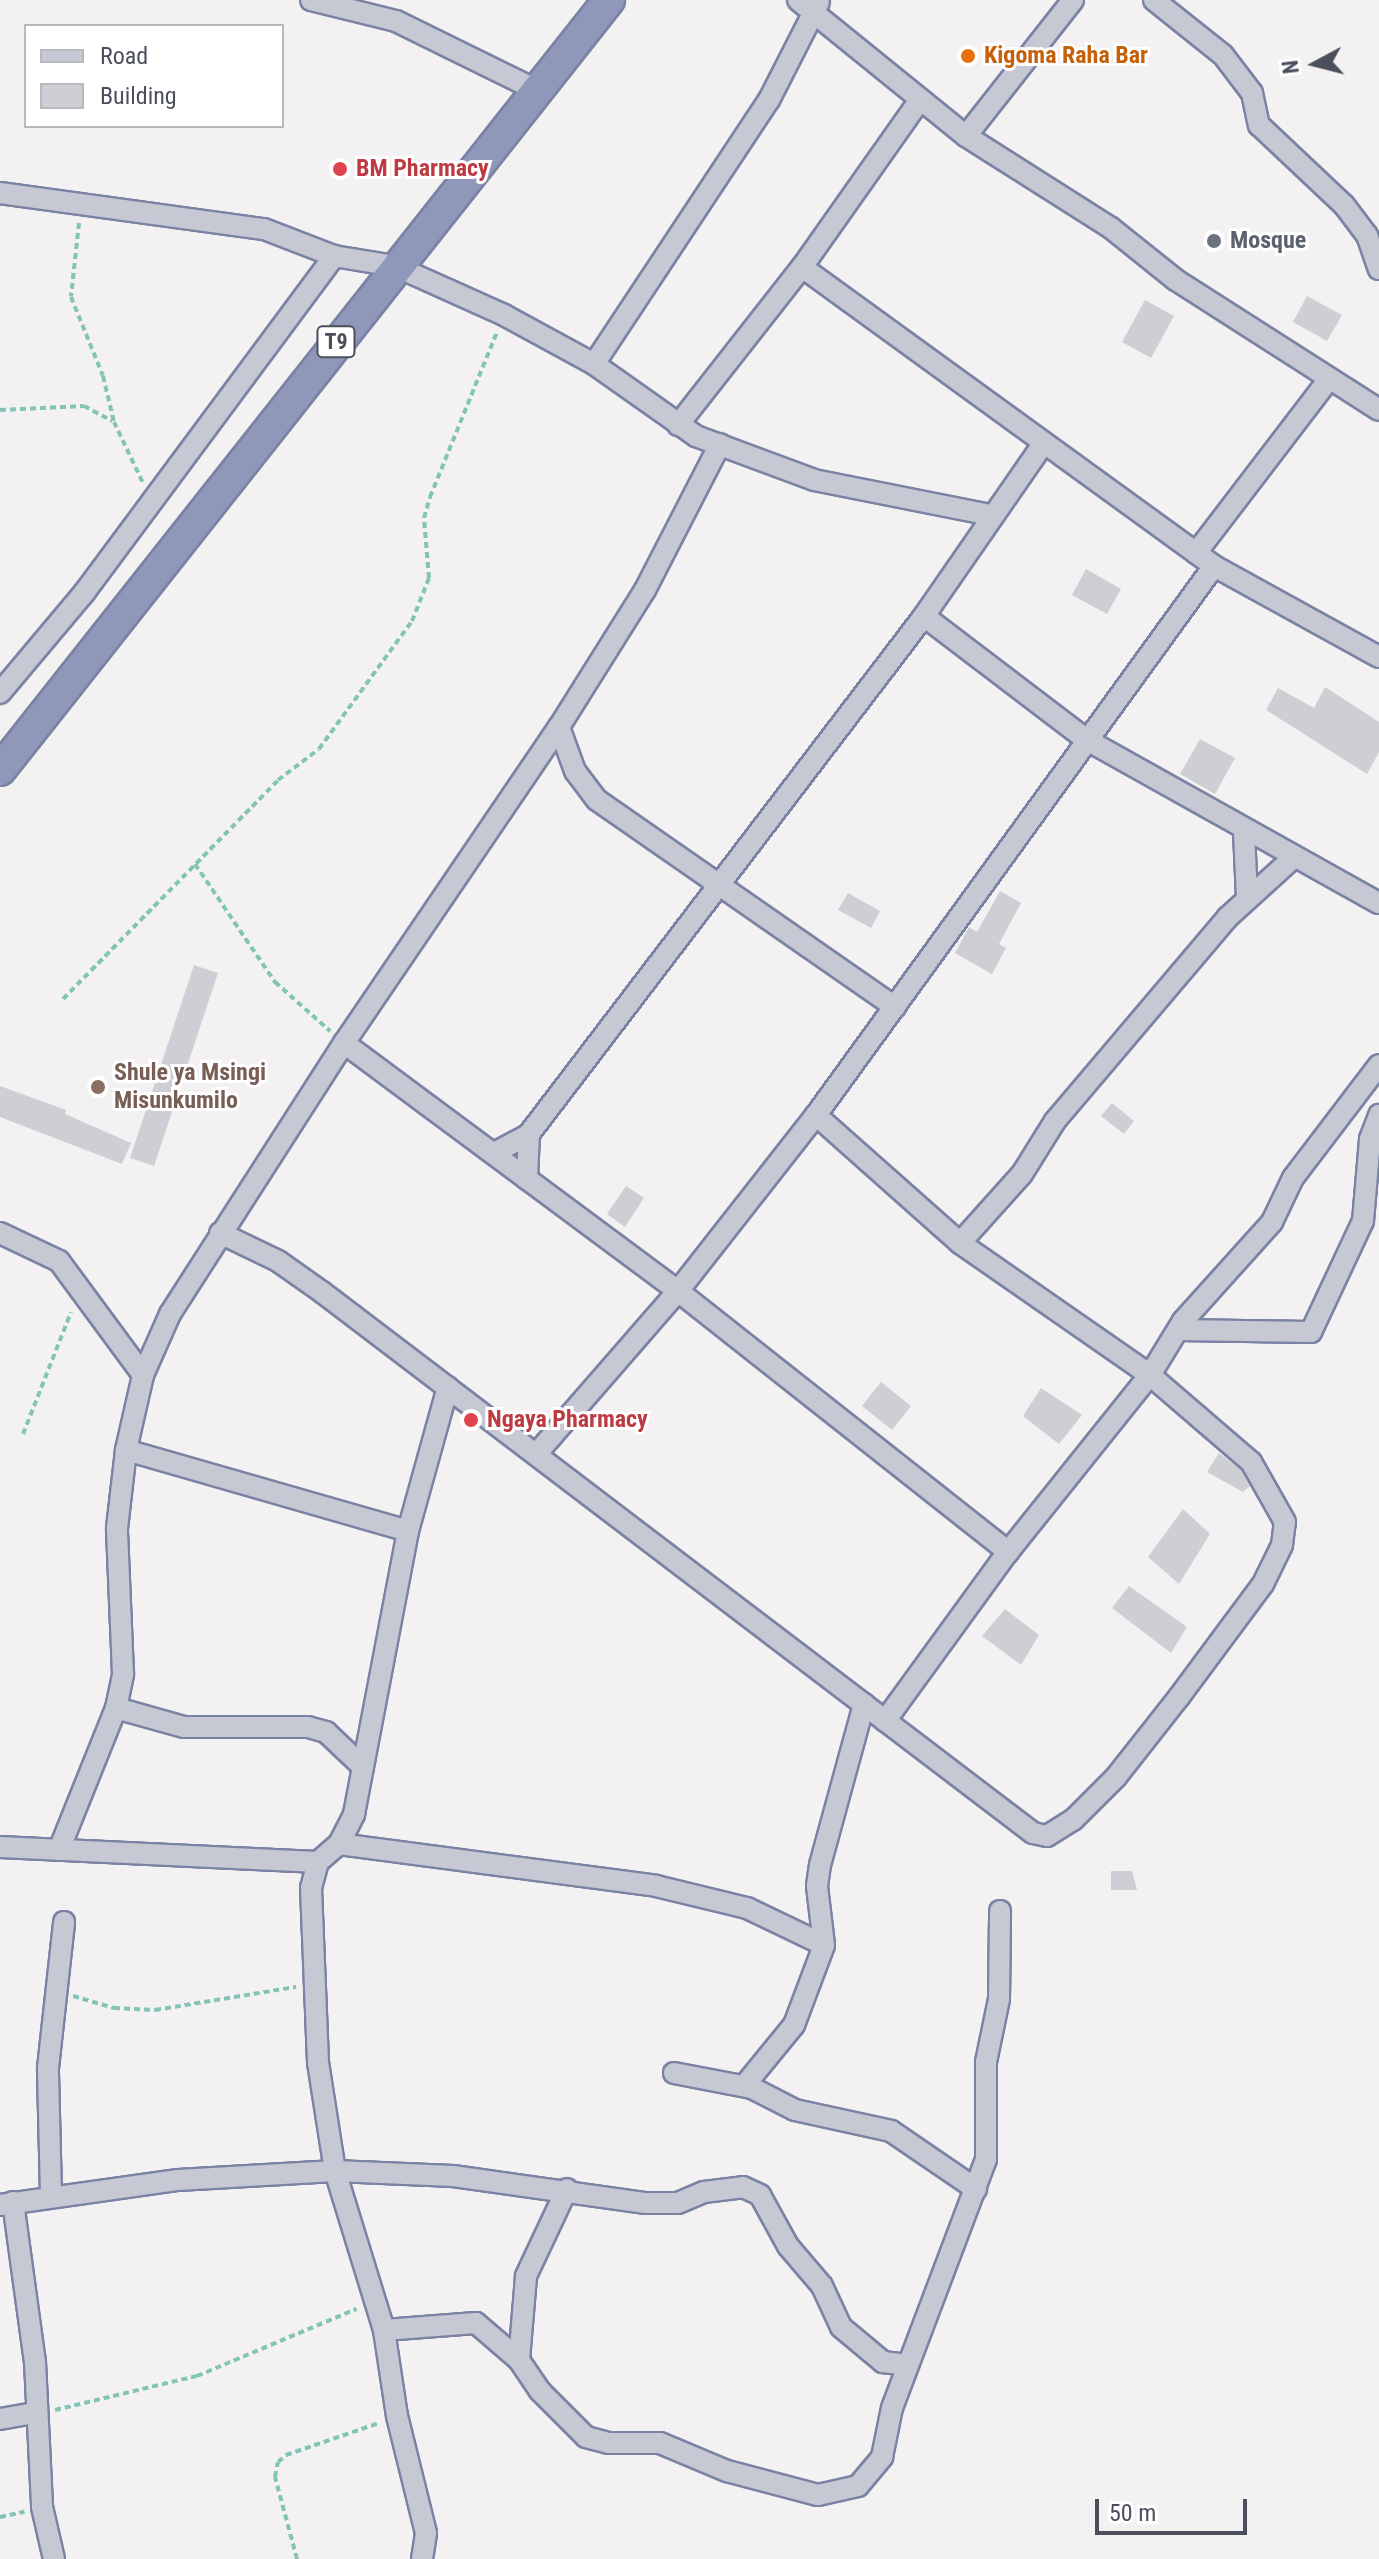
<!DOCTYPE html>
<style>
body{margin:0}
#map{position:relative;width:1379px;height:2559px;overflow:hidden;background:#f3f1f1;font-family:"Roboto Condensed",sans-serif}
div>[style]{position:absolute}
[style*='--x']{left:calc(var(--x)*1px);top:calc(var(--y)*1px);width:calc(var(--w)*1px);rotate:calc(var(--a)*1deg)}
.building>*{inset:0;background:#cecfd4}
.path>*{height:4px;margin-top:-2px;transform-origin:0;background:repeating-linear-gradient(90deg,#82c4b5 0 6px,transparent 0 10px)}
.roads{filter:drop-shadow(2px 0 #7a83a4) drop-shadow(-2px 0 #7a83a4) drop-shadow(0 2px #7a83a4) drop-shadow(0 -2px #7a83a4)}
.minor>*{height:20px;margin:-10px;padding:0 10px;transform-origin:10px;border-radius:10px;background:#c6c9d3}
.highway>*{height:30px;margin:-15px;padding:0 15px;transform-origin:15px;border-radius:15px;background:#8f98b9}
.dots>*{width:22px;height:22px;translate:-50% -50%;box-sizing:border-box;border:4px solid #fff;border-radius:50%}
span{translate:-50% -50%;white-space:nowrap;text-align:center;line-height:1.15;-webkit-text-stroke:6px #fff;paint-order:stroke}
.shield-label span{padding:2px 6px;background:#fff;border:2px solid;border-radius:6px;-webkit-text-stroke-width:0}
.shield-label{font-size:22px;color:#4b4f5c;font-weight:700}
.food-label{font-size:24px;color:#c56008;font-weight:700}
.left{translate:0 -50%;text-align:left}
.health-label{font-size:24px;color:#be3a42;font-weight:700}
.worship-label{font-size:24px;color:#5b616d;font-weight:700}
.education-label{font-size:24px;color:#785e54;font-weight:700}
.legend{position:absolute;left:24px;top:24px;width:260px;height:104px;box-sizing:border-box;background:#fff;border:2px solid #b7b9be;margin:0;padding:10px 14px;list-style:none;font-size:24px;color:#4b4f5c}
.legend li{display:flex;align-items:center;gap:16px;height:40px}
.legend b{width:40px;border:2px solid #b7b9be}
.north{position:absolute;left:1275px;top:24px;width:80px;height:80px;-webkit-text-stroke:6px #fff;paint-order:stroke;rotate:263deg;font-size:22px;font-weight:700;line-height:32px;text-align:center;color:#4b4f5c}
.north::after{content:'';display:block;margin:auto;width:28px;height:36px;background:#4b4f5c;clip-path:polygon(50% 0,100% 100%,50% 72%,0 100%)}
.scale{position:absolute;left:1095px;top:2499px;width:152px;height:36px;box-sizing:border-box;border:4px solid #4b4f5c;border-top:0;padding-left:10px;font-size:24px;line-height:28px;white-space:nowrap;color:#4b4f5c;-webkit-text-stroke:6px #fff;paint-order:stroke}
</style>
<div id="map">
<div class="building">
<div style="clip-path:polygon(1307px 296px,1342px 315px,1327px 341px,1293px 322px)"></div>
<div style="clip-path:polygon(1145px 300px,1174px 316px,1151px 358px,1122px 342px)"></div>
<div style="clip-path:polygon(1086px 569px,1121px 589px,1107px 614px,1072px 595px)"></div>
<div style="clip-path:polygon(1325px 687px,1379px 722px,1379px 752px,1367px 774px,1266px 710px,1278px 688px,1314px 708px)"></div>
<div style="clip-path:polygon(1200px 739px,1235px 758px,1215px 794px,1180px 774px)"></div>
<div style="clip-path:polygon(1000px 891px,1021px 903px,999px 944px,1006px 948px,992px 974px,955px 953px,969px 927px,977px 932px)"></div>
<div style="clip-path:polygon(848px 893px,880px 911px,871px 928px,838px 910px)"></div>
<div style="clip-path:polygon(194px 965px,218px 973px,154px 1166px,130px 1158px)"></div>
<div style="clip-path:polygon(0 1086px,66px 1110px,65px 1114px,131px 1143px,122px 1164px,0 1117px)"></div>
<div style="clip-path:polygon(1112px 1103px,1134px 1121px,1124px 1134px,1101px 1116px)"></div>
<div style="clip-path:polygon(626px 1186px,644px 1198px,625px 1227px,607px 1214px)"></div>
<div style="clip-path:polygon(881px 1382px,911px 1406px,892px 1430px,862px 1406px)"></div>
<div style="clip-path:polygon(1041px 1388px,1082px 1415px,1059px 1444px,1023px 1416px)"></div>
<div style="clip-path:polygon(1219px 1453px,1241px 1470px,1250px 1486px,1243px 1492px,1207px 1472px)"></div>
<div style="clip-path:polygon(1183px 1509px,1210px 1534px,1179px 1584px,1148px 1557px)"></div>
<div style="clip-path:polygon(1129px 1586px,1187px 1627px,1171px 1653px,1112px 1608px)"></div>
<div style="clip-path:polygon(1005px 1609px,1039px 1635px,1021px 1665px,982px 1636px)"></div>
<div style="clip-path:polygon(1111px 1871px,1132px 1871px,1137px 1890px,1111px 1890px)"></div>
</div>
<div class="path">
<div style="--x:79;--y:223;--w:74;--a:96.2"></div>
<div style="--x:71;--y:297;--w:85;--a:67.9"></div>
<div style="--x:103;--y:376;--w:47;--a:76.6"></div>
<div style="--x:114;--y:422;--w:68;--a:64.6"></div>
<div style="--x:0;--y:410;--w:84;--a:-2.7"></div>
<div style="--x:84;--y:406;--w:32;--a:28"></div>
<div style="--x:195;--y:864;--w:143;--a:55.9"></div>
<div style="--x:275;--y:982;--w:74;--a:41.7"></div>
<div style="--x:63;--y:999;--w:307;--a:-45.5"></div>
<div style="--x:278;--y:780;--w:51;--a:-37.1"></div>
<div style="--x:319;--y:749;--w:158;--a:-54"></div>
<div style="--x:412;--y:621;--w:46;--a:-68.4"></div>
<div style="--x:429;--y:578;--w:60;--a:-94.8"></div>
<div style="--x:424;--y:518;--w:22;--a:-74"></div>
<div style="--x:430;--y:497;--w:178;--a:-67.9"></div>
<div style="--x:23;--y:1434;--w:131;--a:-68.5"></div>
<div style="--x:73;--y:1996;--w:43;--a:16.3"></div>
<div style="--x:114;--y:2008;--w:41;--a:2.8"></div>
<div style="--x:155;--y:2010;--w:143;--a:-9.3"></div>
<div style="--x:55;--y:2410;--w:146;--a:-13.5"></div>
<div style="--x:197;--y:2376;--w:173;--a:-22.8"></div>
<div style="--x:0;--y:2517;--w:25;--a:-12"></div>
<div style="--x:297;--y:2559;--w:85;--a:-105"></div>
<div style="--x:275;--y:2477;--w:15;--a:-79"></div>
<div style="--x:278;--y:2462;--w:11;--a:-41"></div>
<div style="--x:286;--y:2455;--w:98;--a:-19"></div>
</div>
<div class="roads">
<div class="minor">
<div style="--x:311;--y:0;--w:88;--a:13.9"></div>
<div style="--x:396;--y:21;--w:158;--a:26.2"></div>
<div style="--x:798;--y:0;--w:216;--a:39"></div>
<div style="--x:966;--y:136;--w:172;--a:32.4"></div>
<div style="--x:1111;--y:228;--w:83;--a:38.7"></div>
<div style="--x:1176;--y:280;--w:241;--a:32.6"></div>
<div style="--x:1154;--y:0;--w:88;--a:38.6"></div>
<div style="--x:1223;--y:55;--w:48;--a:52.7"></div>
<div style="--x:1252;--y:93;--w:33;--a:78"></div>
<div style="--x:1259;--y:125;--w:117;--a:43.3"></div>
<div style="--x:1344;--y:205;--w:38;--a:53"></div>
<div style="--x:1367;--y:235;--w:36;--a:71"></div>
<div style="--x:966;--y:136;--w:173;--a:-51.8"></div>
<div style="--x:0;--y:193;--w:266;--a:7.8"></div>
<div style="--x:264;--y:229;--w:75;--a:21.1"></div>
<div style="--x:334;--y:256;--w:62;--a:9.3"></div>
<div style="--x:395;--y:266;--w:120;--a:24.2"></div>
<div style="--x:504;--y:315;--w:102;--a:28.6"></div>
<div style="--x:594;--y:364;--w:125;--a:35.2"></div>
<div style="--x:696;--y:436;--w:126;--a:20.4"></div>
<div style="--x:814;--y:480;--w:180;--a:11.2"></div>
<div style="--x:802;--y:267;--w:509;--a:35.97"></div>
<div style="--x:1214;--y:566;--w:188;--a:28.9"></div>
<div style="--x:594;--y:364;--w:317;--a:-56.5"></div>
<div style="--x:769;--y:100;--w:110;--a:-63"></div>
<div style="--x:678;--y:425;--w:201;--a:-51.9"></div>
<div style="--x:802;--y:267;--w:203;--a:-54.8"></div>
<div style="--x:1196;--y:553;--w:219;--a:-52.6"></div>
<div style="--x:924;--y:616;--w:205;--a:37.3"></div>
<div style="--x:1087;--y:740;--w:334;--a:29.2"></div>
<div style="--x:0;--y:693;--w:131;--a:-50"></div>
<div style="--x:84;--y:593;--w:420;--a:-53.4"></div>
<div style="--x:559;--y:727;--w:47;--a:70"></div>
<div style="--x:575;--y:771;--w:36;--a:53"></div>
<div style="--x:597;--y:800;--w:363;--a:34.8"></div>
<div style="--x:1244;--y:832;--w:65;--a:87.4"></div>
<div style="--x:344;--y:1043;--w:416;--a:36.6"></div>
<div style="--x:678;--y:1291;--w:421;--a:38.3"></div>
<div style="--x:494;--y:1153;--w:40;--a:-28"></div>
<div style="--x:529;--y:1134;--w:651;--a:-52.67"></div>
<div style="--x:924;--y:616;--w:209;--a:-55.3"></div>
<div style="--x:527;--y:1179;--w:45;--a:-87.5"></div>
<div style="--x:0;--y:1233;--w:65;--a:25.4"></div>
<div style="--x:59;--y:1261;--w:142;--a:53.6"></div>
<div style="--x:220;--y:1233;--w:64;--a:25.8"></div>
<div style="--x:278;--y:1261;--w:54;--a:35.2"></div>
<div style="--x:322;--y:1292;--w:893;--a:37.27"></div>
<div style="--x:1033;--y:1833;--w:14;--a:12"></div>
<div style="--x:1047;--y:1836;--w:31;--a:-32"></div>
<div style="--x:1073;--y:1820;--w:61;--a:-45"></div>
<div style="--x:1116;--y:1777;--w:102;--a:-51.8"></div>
<div style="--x:1179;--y:1697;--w:141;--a:-53.4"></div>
<div style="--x:1263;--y:1584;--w:43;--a:-64"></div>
<div style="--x:1282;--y:1545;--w:23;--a:-83"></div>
<div style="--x:1285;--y:1522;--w:69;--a:-119.5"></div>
<div style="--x:1251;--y:1462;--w:133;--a:-139.3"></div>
<div style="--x:1150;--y:1375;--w:231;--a:-145.2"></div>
<div style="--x:960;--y:1243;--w:193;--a:-138.4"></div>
<div style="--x:960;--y:1243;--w:93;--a:-48.1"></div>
<div style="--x:1022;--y:1174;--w:62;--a:-58.1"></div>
<div style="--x:1055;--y:1121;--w:267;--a:-49.7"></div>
<div style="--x:1228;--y:917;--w:88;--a:-42.2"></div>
<div style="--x:1178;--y:1330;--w:133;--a:0.9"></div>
<div style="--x:1311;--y:1332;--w:123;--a:-64.9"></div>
<div style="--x:1363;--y:1221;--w:82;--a:-85.1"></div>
<div style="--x:1370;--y:1139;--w:26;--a:-69"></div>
<div style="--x:126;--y:1450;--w:293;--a:16"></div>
<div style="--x:538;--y:1452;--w:213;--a:-49"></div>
<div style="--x:678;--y:1291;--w:224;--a:-51.9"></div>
<div style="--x:816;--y:1115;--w:678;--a:-54.06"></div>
<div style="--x:116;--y:1708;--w:71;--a:15.6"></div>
<div style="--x:184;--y:1727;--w:124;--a:0"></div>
<div style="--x:308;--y:1727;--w:19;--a:16"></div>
<div style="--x:326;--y:1732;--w:51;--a:43.4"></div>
<div style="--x:885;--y:1721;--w:209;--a:-54"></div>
<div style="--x:1008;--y:1552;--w:227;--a:-51.3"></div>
<div style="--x:1150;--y:1375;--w:63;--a:-58.6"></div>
<div style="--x:1183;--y:1321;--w:133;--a:-48"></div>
<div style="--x:1272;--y:1222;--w:49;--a:-64.5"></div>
<div style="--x:1293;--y:1178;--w:142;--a:-52.7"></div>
<div style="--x:339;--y:1844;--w:320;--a:7.5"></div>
<div style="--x:656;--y:1886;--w:94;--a:13.6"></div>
<div style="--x:747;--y:1908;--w:85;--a:25.7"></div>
<div style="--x:0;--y:1847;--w:318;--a:2.7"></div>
<div style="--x:59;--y:1850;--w:153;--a:-68.1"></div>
<div style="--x:116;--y:1708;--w:35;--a:-78"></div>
<div style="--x:123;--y:1674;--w:146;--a:-92.4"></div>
<div style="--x:117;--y:1528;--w:79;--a:-83.4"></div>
<div style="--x:126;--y:1450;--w:77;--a:-77.2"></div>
<div style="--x:143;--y:1375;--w:67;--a:-66.1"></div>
<div style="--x:170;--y:1314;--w:322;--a:-57.3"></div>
<div style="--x:344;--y:1043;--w:382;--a:-55.8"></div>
<div style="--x:559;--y:727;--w:162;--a:-57.9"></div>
<div style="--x:645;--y:590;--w:164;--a:-62.8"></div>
<div style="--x:674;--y:2073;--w:79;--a:10.9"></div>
<div style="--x:752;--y:2088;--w:48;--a:27.1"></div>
<div style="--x:795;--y:2110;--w:98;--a:12.3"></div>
<div style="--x:891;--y:2131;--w:103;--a:34.3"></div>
<div style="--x:744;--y:2086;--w:79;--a:-50.7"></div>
<div style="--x:794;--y:2025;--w:85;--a:-69.4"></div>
<div style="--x:824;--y:1945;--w:59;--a:-96.8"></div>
<div style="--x:817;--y:1886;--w:21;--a:-82"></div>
<div style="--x:820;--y:1865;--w:167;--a:-74.7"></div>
<div style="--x:51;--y:2195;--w:127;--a:-91.4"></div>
<div style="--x:48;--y:2068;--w:147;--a:-83.7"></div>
<div style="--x:13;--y:2202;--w:162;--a:82.2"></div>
<div style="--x:35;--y:2362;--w:145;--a:87.2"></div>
<div style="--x:42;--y:2507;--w:53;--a:77"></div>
<div style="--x:0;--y:2205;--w:180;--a:-8"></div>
<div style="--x:178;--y:2180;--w:157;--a:-3.3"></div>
<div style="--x:335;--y:2171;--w:118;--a:2.4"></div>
<div style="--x:453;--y:2176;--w:193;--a:8"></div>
<div style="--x:644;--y:2203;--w:34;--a:0"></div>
<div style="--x:678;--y:2203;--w:28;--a:-23"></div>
<div style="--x:704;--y:2192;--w:39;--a:-7"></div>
<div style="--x:743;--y:2187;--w:19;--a:25"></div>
<div style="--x:760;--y:2195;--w:58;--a:61.2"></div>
<div style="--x:788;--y:2246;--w:52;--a:49.6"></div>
<div style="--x:822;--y:2286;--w:45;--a:65.1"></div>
<div style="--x:841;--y:2327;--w:55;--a:39.8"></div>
<div style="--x:883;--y:2362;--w:25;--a:7"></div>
<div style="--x:384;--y:2330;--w:92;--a:-4.4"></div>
<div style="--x:476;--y:2323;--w:57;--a:40.7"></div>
<div style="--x:519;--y:2360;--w:37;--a:56"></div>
<div style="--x:540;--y:2391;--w:65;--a:45"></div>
<div style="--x:586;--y:2437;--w:23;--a:15"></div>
<div style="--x:608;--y:2443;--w:52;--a:0"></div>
<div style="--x:660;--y:2443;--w:73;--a:22.7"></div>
<div style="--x:727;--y:2471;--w:94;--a:14.8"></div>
<div style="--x:818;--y:2495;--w:41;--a:-12.7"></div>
<div style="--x:858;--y:2486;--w:38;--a:-50"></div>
<div style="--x:882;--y:2457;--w:50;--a:-78.5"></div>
<div style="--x:892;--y:2408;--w:266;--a:-69.3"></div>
<div style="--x:986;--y:2159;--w:97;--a:-90"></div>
<div style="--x:986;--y:2062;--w:64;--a:-78.3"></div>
<div style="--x:999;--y:1999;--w:88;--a:-89.3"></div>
<div style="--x:519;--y:2360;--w:84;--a:-85.2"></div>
<div style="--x:526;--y:2276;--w:96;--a:-64.8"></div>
<div style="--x:0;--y:2419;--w:36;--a:-10"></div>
<div style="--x:422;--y:2559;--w:26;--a:-81"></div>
<div style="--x:426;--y:2533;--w:121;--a:-103.9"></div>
<div style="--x:397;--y:2416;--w:87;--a:-98.6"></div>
<div style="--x:384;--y:2330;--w:166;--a:-107.1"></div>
<div style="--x:335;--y:2171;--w:110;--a:-98.9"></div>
<div style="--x:318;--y:2062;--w:174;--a:-92.3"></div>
<div style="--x:311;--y:1888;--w:27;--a:-75"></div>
<div style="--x:318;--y:1862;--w:28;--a:-41"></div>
<div style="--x:339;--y:1844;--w:34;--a:-63"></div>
<div style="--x:354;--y:1814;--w:288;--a:-79.2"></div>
<div style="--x:408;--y:1531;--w:149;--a:-74.5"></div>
</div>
<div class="highway">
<div style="--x:0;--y:770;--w:982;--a:-51.66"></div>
</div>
</div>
<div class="dots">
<div style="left:968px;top:56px;background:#e8710a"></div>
<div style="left:340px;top:169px;background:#e0444e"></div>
<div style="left:1214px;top:241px;background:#6b7280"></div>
<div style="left:98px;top:1087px;background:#8d6e63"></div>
<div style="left:471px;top:1420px;background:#e0444e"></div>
</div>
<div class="shield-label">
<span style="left:336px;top:342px">T9</span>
</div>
<div class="food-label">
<span class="left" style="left:984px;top:56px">Kigoma Raha Bar</span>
</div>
<div class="health-label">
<span class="left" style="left:356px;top:169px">BM Pharmacy</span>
<span class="left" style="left:487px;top:1420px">Ngaya Pharmacy</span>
</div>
<div class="worship-label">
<span class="left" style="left:1230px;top:241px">Mosque</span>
</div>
<div class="education-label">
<span class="left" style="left:114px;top:1087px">Shule ya Msingi<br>Misunkumilo</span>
</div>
<ul class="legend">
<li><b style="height:10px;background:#c6c9d3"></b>Road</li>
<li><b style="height:22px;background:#cecfd4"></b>Building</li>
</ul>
<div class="north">N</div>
<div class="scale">50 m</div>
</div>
